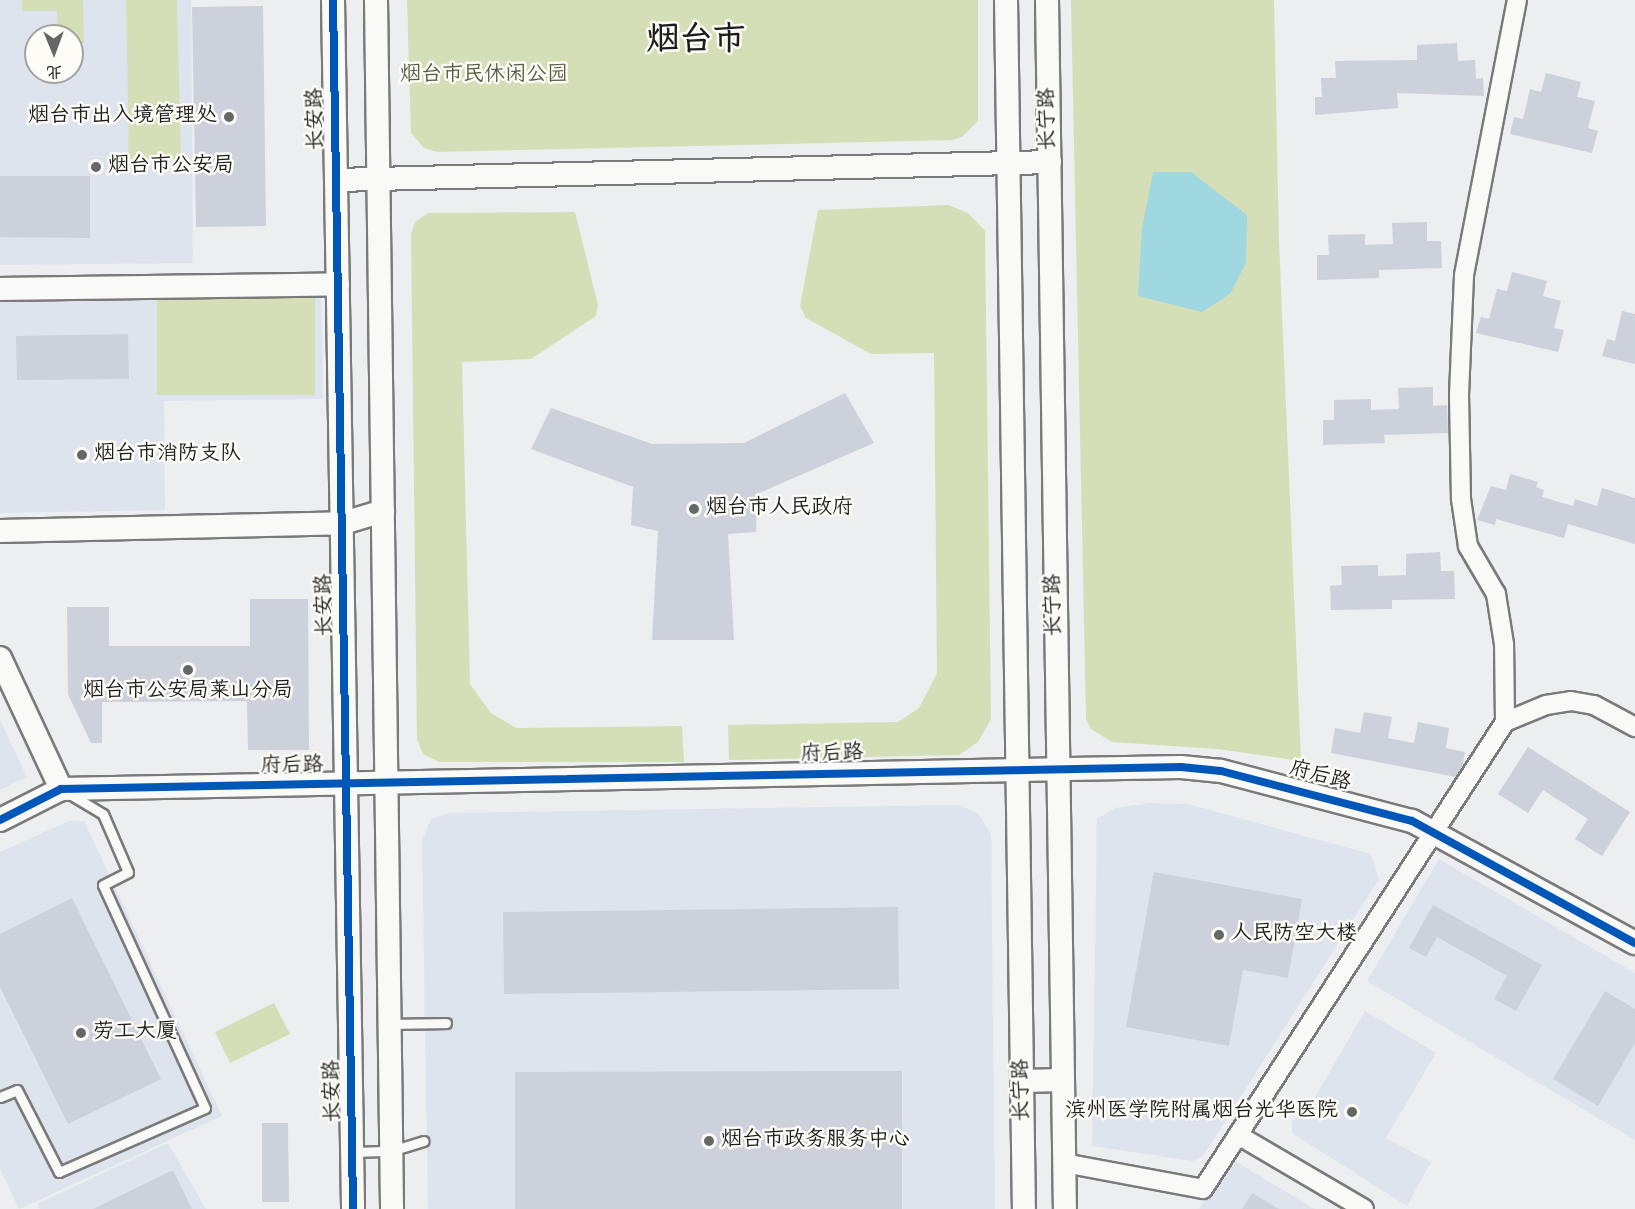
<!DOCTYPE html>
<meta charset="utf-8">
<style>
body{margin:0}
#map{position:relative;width:1635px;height:1209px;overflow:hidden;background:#eceef0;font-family:Dekko,"LXGW WenKai TC",sans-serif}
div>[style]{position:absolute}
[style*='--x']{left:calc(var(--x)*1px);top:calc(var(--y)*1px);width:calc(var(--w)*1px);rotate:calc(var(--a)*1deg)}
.built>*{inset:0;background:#dee4ee}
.green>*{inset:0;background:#d4dfb7}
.water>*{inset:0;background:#9fd8e0}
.building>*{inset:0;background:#cdd1db}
.roads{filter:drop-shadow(2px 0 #7a7a7b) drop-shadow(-2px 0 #7a7a7b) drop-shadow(0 2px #7a7a7b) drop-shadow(0 -2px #7a7a7b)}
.service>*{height:9px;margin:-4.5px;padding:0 4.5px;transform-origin:4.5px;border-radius:4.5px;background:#f9f9f8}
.minor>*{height:18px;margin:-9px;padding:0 9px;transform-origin:9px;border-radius:9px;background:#f9f9f8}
.tertiary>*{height:22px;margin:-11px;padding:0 11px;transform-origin:11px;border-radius:11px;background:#f9f9f8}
.cycleway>*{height:8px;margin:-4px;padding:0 4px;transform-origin:4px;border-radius:4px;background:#0057b8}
.dots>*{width:16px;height:16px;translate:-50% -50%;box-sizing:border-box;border:3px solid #fdfcf7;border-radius:50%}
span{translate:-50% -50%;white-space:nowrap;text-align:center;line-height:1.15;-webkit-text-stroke:5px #fdfcf7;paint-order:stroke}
.park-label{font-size:21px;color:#555c42}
.poi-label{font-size:21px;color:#1c1c1c}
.right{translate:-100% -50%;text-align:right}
.left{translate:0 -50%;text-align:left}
.street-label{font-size:21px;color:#1c1c1c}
.town-label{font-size:33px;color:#1c1c1c;font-weight:700}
.north{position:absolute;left:24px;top:24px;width:60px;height:60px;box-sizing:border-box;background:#fdfcf7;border:2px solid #a3a29f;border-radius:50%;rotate:179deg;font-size:16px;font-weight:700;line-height:24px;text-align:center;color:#1c1c1c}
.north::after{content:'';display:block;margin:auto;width:21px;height:27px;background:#656666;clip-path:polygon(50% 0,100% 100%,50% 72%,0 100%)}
</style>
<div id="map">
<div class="built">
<div style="clip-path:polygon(evenodd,0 0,191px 0,193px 263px,0 265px,0 0,36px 36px,72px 36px,72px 72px,36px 72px,36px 36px)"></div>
<div style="clip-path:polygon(321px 294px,323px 399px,164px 401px,165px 510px,0 513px,0 296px)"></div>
<div style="clip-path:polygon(0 720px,27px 777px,0 790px)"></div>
<div style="clip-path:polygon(1150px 803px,1188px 804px,1371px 854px,1379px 879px,1203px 1156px,1193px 1161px,1092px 1146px,1097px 819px,1115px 808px)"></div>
<div style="clip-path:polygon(958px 805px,978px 813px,991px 834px,995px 1209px,428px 1209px,422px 841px,431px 819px,449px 813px)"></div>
<div style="clip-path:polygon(69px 821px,84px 821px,222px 1116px,19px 1209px,0 1169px,0 852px)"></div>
<div style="clip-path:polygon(1439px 859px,1635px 973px,1635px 1140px,1367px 981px)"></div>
<div style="clip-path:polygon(1365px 1011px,1436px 1053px,1386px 1138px,1431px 1162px,1407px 1206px,1292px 1133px,1292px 1121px,1308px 1109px)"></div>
<div style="clip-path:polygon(168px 1143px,206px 1209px,40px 1209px,37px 1204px)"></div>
<div style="clip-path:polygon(1231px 1159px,1315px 1209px,1199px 1209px)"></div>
</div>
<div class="green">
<div style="clip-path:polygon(22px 0,83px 0,84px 43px,72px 43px,72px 36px,58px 36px,57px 11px,22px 11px)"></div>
<div style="clip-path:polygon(126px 0,177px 0,181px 159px,129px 160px)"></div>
<div style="clip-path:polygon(407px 0,978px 0,978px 121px,963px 136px,953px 140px,437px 152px,424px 148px,411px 133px)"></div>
<div style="clip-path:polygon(1071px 0,1274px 0,1279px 241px,1301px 761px,1217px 749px,1112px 742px,1091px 729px,1086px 719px)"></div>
<div style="clip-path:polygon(949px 205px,969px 214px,985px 231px,991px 719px,978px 742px,959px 755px,729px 760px,728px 725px,898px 722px,919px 708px,937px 673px,934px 353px,871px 354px,806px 318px,800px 306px,818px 210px)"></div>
<div style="clip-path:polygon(575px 212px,598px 305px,596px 316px,531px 359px,462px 362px,470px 684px,491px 713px,516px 728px,682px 726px,684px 762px,439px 762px,423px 754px,417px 739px,411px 234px,415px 222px,428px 213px)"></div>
<div style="clip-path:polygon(157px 297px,315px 297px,315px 395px,157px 395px)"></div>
<div style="clip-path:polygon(274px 1003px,290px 1034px,230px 1063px,215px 1032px)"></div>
</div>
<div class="water">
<div style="clip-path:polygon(1153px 172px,1191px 172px,1247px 215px,1246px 263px,1230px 294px,1202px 312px,1138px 296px,1142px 229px)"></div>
</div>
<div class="building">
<div style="clip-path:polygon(263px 6px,266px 226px,196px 227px,192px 7px)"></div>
<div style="clip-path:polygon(1457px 43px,1458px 61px,1475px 60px,1476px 79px,1483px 78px,1484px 96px,1397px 93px,1398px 108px,1315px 115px,1315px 97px,1322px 97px,1321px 78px,1336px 78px,1335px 61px,1417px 60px,1417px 45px)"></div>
<div style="clip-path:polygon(1546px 73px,1581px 82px,1577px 97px,1595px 101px,1588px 128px,1598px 131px,1592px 153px,1510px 134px,1514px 117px,1523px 119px,1530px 89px,1541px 92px)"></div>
<div style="clip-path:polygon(0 176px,90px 176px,90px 238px,0 237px)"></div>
<div style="clip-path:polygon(1427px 222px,1427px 241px,1441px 241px,1442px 268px,1379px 270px,1379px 278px,1317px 280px,1317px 255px,1329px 255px,1328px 235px,1365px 234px,1365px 245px,1393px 244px,1392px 223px)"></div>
<div style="clip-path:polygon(1512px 272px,1547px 281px,1543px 296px,1561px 301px,1554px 328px,1564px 330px,1558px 352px,1476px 333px,1481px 317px,1489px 319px,1497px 289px,1507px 291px)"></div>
<div style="clip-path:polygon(1622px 311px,1635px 314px,1635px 364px,1602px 356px,1607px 339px,1615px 341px)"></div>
<div style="clip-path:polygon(128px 334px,129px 379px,17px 380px,16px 336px)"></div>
<div style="clip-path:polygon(1433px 387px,1433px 406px,1447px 405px,1448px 433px,1384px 435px,1385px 443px,1323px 445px,1323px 420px,1334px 420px,1334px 400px,1371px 399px,1371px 410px,1399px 409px,1398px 388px)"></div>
<div style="clip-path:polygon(845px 393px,874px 443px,757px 494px,756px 532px,728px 534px,734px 640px,652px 640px,658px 531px,631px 525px,633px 487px,531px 449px,551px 408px,652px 444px,744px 443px)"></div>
<div style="clip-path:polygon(1510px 474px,1538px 482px,1536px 487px,1544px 490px,1542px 497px,1573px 506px,1575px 499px,1597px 506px,1602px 488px,1635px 498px,1635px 544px,1568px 524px,1564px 538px,1496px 519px,1495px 525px,1477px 520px,1491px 486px,1506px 490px)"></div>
<div style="clip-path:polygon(1440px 552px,1441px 571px,1454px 571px,1455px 599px,1392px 600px,1392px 609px,1331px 610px,1330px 586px,1342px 585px,1341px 566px,1378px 565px,1378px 576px,1406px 575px,1406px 554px)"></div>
<div style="clip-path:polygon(250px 599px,308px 599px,309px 750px,248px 750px,247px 701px,102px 702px,102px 743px,91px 743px,68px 694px,67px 607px,109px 607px,109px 646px,250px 646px)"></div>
<div style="clip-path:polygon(1364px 712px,1392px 717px,1388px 738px,1414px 743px,1418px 722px,1449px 728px,1446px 748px,1465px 752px,1462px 767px,1456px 777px,1331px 753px,1335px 728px,1360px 733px)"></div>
<div style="clip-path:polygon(1528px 747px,1630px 812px,1602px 856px,1575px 839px,1588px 819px,1543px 790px,1528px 813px,1498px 794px)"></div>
<div style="clip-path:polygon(1154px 872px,1302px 899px,1288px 978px,1243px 970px,1229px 1046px,1126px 1027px)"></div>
<div style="clip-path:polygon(72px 898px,161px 1079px,68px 1124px,0 987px,0 934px)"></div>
<div style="clip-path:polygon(1433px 905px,1542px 965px,1516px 1011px,1494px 999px,1507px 976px,1437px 937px,1426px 957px,1409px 948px)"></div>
<div style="clip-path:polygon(898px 907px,899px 989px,504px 994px,503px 912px)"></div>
<div style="clip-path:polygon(1605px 991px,1635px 1009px,1635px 1043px,1598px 1106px,1553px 1079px)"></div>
<div style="clip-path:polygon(902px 1071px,902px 1209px,515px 1209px,515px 1072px)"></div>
<div style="clip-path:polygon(262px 1123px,288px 1123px,289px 1202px,262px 1202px)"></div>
<div style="clip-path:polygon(173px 1170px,192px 1209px,93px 1209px)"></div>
<div style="clip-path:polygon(1252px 1193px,1279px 1209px,1242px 1209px)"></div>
</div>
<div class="roads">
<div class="service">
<div style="--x:390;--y:1024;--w:56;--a:-1"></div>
<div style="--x:0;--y:1097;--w:18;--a:-22"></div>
<div style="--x:17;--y:1090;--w:92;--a:62.9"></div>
<div style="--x:59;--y:1172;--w:159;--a:-23.7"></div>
<div style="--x:205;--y:1108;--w:245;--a:-114.6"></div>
<div style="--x:103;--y:885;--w:28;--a:-27"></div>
<div style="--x:128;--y:872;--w:63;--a:-113.3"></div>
<div style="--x:103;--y:814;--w:39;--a:-149"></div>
<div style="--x:353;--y:1152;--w:38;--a:-2"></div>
<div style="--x:391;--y:1151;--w:34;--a:-17"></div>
</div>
<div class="minor">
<div style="--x:1505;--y:722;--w:78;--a:-90.7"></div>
<div style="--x:1504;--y:644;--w:51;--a:-99.1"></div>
<div style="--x:1496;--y:594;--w:56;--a:-120.3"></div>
<div style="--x:1468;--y:546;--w:48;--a:-98.5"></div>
<div style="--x:1461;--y:499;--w:104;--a:-91.1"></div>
<div style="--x:1459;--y:395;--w:120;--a:-87.6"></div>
<div style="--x:1464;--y:275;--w:280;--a:-79.1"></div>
<div style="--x:1238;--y:1135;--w:146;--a:30.4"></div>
<div style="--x:1064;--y:1163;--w:141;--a:10.6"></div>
<div style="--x:1203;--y:1189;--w:556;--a:-57.11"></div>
<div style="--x:1505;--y:722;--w:44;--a:-22.5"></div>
<div style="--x:1546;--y:705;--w:25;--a:-9"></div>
<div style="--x:1571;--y:701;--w:23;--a:10"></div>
<div style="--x:1594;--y:705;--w:47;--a:28.2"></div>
</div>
<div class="tertiary">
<div style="--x:333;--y:0;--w:1209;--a:89.05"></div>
<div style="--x:376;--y:0;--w:1209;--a:89.24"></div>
<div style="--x:1006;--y:0;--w:1209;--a:89.15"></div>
<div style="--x:1047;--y:0;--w:1209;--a:89.15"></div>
<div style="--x:336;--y:180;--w:714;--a:-1.44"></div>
<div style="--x:0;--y:289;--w:338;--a:-0.8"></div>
<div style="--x:0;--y:531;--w:343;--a:-1.3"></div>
<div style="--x:343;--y:523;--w:42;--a:-16.7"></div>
<div style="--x:0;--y:658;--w:145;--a:65"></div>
<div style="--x:0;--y:820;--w:68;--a:-26.9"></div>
<div style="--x:61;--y:789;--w:1120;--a:-1.13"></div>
<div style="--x:1181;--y:767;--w:40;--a:5.7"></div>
<div style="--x:1221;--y:771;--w:197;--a:14.7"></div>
<div style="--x:1412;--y:821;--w:254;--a:28.7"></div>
<div style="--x:1023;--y:1081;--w:40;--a:-1.4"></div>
</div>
</div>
<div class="cycleway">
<div style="--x:333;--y:0;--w:1209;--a:89.05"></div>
<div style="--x:0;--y:820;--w:68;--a:-26.9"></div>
<div style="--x:61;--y:789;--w:1120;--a:-1.13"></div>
<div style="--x:1181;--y:767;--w:40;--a:5.7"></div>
<div style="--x:1221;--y:771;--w:197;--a:14.7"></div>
<div style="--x:1412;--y:821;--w:254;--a:28.7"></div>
</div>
<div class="dots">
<div style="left:229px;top:117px;background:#656666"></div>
<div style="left:96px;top:167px;background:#656666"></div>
<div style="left:82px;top:455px;background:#656666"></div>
<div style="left:694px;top:509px;background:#656666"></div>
<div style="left:188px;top:670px;background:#656666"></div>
<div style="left:1219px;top:935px;background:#656666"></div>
<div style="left:81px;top:1033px;background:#656666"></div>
<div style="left:1352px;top:1112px;background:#656666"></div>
<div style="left:709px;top:1141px;background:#656666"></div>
</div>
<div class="park-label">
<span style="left:484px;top:76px">烟台市民休闲公园</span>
</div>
<div class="poi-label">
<span class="right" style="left:217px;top:117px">烟台市出入境管理处</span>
<span class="left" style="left:108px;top:167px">烟台市公安局</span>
<span class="left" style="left:94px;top:455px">烟台市消防支队</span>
<span class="left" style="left:706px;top:509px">烟台市人民政府</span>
<span style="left:188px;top:692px">烟台市公安局莱山分局</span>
<span class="left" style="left:1231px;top:935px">人民防空大楼</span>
<span class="left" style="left:93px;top:1033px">劳工大厦</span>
<span class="right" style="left:1338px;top:1112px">滨州医学院附属烟台光华医院</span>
<span class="left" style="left:721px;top:1141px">烟台市政务服务中心</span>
</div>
<div class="street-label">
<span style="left:317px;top:119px;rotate:-91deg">长安路</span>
<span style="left:1049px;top:119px;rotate:-91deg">长宁路</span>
<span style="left:326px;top:605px;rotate:-91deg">长安路</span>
<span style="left:1055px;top:605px;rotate:-91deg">长宁路</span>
<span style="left:832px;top:755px;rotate:-2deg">府后路</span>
<span style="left:292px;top:767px;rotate:-1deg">府后路</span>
<span style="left:1320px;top:777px;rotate:15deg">府后路</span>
<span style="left:1023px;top:1090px;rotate:-91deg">长宁路</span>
<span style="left:334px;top:1091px;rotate:-91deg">长安路</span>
</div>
<div class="town-label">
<span style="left:696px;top:43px">烟台市</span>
</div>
<div class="north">北</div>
</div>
